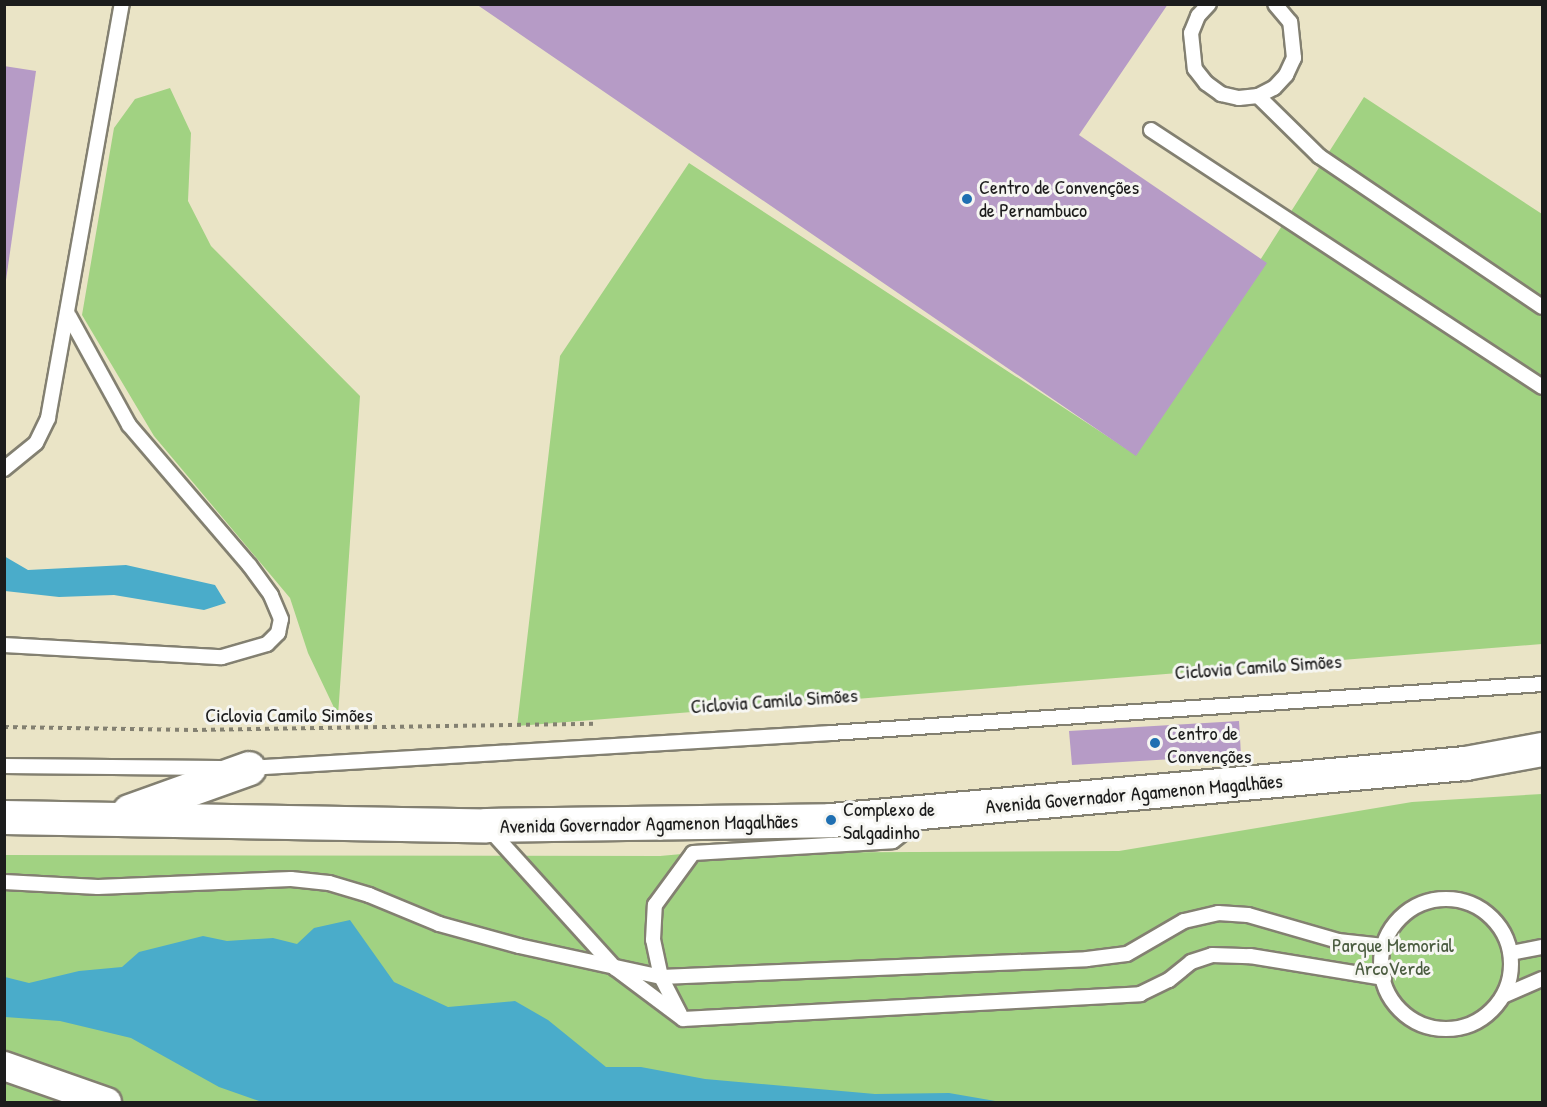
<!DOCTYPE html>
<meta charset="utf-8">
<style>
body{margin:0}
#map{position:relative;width:1547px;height:1107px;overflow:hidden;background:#eae4c6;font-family:"Patrick Hand",sans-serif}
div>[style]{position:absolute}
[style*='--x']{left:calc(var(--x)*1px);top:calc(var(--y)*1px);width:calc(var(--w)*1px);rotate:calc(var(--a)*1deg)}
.green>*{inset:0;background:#a1d282}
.water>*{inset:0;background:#4aacca}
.building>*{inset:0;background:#b69bc6}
.path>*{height:4px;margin-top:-2px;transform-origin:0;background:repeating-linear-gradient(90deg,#838071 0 4.5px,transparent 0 9px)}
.roads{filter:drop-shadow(2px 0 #838071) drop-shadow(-2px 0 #838071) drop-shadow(0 2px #838071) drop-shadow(0 -2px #838071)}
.lane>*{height:14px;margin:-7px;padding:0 7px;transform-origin:7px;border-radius:7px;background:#fff}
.lane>.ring{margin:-7px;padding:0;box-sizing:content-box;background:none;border:14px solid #fff;border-radius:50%}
.street>*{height:28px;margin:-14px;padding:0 14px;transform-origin:14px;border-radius:14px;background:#fff}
.highway>*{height:33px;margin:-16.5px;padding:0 16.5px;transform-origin:16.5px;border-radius:16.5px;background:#fff}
.dots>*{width:16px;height:16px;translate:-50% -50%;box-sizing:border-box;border:3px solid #f6f6f2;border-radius:50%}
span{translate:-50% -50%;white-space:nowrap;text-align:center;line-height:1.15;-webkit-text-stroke:6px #f6f6f2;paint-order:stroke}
.poi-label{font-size:20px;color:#1c1c1c}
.left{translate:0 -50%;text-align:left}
.street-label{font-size:20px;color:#1c1c1c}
.park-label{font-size:20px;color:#4b5c40}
.frame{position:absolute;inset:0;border:6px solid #1c1c1c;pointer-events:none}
</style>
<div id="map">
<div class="green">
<div style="clip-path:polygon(170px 88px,191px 133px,188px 201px,211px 246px,360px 396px,338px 716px,308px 653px,290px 598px,154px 436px,82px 315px,114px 128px,135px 99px)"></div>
<div style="clip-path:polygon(1364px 97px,1542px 214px,1542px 644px,517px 726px,560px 356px,689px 163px,1136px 455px)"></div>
<div style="clip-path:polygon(1542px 794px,1542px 1102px,5px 1102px,5px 855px,660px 856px,693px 853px,1119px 851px,1412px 802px)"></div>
</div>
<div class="water">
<div style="clip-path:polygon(4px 556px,28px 570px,126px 565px,215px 585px,226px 603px,204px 610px,114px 595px,59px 597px,5px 591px)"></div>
<div style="clip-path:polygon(350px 920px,394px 982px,448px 1007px,515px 1001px,548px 1020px,606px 1067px,641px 1067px,705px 1079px,875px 1094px,949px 1093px,1001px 1102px,262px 1102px,219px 1087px,131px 1038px,60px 1021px,5px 1017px,5px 977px,29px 983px,79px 971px,122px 967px,139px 952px,203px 936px,227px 941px,273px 938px,297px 944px,314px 928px)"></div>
</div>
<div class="building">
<div style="clip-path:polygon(476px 4px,1168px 4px,1079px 135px,1267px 263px,1136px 456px)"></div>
<div style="clip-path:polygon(4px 66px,36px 71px,6px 280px,4px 280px)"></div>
<div style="clip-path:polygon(1239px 721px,1241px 755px,1072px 765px,1069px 731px)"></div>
</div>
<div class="path">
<div style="--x:4;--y:727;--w:189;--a:0.9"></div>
<div style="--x:193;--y:730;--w:403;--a:-0.9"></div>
</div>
<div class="roads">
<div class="lane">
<div style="--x:1209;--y:4;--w:16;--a:133"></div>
<div style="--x:1198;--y:16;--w:18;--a:112"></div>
<div style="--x:1191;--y:33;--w:36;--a:84"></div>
<div style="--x:1195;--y:69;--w:18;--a:52"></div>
<div style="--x:1206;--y:83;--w:19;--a:36"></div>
<div style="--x:1221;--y:94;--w:18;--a:13"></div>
<div style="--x:1239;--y:98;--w:19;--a:-6"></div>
<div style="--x:1258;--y:96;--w:18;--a:-27"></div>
<div style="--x:1274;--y:88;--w:18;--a:-47"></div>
<div style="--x:1286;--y:75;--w:19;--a:-65"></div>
<div style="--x:1294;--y:58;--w:36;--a:-96"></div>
<div style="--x:1290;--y:22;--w:23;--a:-130"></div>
<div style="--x:1258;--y:96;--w:86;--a:44.5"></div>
<div style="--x:1319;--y:156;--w:269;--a:34.1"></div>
<div style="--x:1151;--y:130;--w:468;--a:33.3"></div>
<div style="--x:4;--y:469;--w:41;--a:-39.1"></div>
<div style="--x:36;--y:443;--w:28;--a:-64"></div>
<div style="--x:48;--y:418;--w:421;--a:-79.9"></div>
<div style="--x:4;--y:645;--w:218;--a:3.2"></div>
<div style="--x:222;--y:657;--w:47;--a:-16.1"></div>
<div style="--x:267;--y:644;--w:16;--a:-45"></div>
<div style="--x:278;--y:633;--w:14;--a:-78"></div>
<div style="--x:281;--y:619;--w:26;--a:-113"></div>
<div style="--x:271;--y:595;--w:37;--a:-126"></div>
<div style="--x:249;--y:565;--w:184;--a:-130.6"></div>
<div style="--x:129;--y:425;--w:124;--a:-118.8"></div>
<div style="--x:4;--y:766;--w:216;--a:0.5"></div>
<div style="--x:248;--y:768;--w:584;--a:-3.44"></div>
<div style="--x:831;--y:733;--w:713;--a:-3.94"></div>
<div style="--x:489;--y:829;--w:188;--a:47.8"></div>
<div style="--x:615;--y:968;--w:85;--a:36.9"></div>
<div style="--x:683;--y:1019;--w:458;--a:-3.1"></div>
<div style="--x:1140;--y:994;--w:32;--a:-26"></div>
<div style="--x:1169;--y:980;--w:28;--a:-39"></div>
<div style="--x:1191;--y:962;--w:22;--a:-18"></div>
<div style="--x:1212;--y:955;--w:38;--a:2"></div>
<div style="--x:1250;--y:956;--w:136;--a:9.3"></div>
<div style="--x:4;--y:882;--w:94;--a:3"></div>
<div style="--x:98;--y:887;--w:193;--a:-2.4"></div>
<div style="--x:291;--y:879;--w:38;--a:6"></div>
<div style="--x:329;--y:883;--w:42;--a:16.7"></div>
<div style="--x:369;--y:895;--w:76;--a:22.5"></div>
<div style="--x:439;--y:924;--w:83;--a:15.4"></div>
<div style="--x:519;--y:946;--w:145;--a:12.3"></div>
<div style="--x:661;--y:977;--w:426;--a:-2.4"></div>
<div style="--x:1087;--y:959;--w:40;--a:-7.1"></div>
<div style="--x:1127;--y:954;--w:66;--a:-30.1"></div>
<div style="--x:1184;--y:921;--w:35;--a:-13"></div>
<div style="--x:1218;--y:913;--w:30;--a:4"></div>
<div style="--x:1248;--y:915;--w:94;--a:16.1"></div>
<div style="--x:1338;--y:941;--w:46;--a:6.2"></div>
<div class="ring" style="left:1381px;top:899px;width:116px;height:116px"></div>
<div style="--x:1511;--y:953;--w:32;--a:-11"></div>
<div style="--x:1505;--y:995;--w:40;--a:-23.4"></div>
<div style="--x:680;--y:1014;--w:42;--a:-117.2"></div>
<div style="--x:661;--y:977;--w:38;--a:-102"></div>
<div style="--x:653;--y:940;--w:35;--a:-87"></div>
<div style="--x:655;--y:905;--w:64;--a:-53.8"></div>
<div style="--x:693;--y:853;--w:200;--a:-3.4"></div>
<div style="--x:893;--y:841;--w:36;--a:-38"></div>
</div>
<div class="street">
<div style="--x:4;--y:1066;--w:109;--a:19.3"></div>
</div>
<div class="highway">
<div style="--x:129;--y:811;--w:127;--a:-19.7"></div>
<div style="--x:4;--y:817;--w:482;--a:1"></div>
<div style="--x:486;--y:825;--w:345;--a:-0.8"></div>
<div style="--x:831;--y:820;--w:637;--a:-5.14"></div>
<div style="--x:1465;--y:763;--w:78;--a:-10.3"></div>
</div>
</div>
<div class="dots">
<div style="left:967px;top:199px;background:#1f6fb2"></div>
<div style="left:1155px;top:743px;background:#1f6fb2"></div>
<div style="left:831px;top:820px;background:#1f6fb2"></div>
</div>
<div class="poi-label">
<span class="left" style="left:979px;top:198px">Centro de Convenções<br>de Pernambuco</span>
<span class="left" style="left:1167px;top:744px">Centro de<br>Convenções</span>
<span class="left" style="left:843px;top:820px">Complexo de<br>Salgadinho</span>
</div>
<div class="street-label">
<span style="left:1258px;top:666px;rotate:-4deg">Ciclovia Camilo Simões</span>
<span style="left:774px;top:700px;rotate:-4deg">Ciclovia Camilo Simões</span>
<span style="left:289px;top:714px">Ciclovia Camilo Simões</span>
<span style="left:1134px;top:793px;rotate:-5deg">Avenida Governador Agamenon Magalhães</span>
<span style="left:649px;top:823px;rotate:-1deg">Avenida Governador Agamenon Magalhães</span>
</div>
<div class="park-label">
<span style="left:1393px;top:956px">Parque Memorial<br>ArcoVerde</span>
</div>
<div class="frame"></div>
</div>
